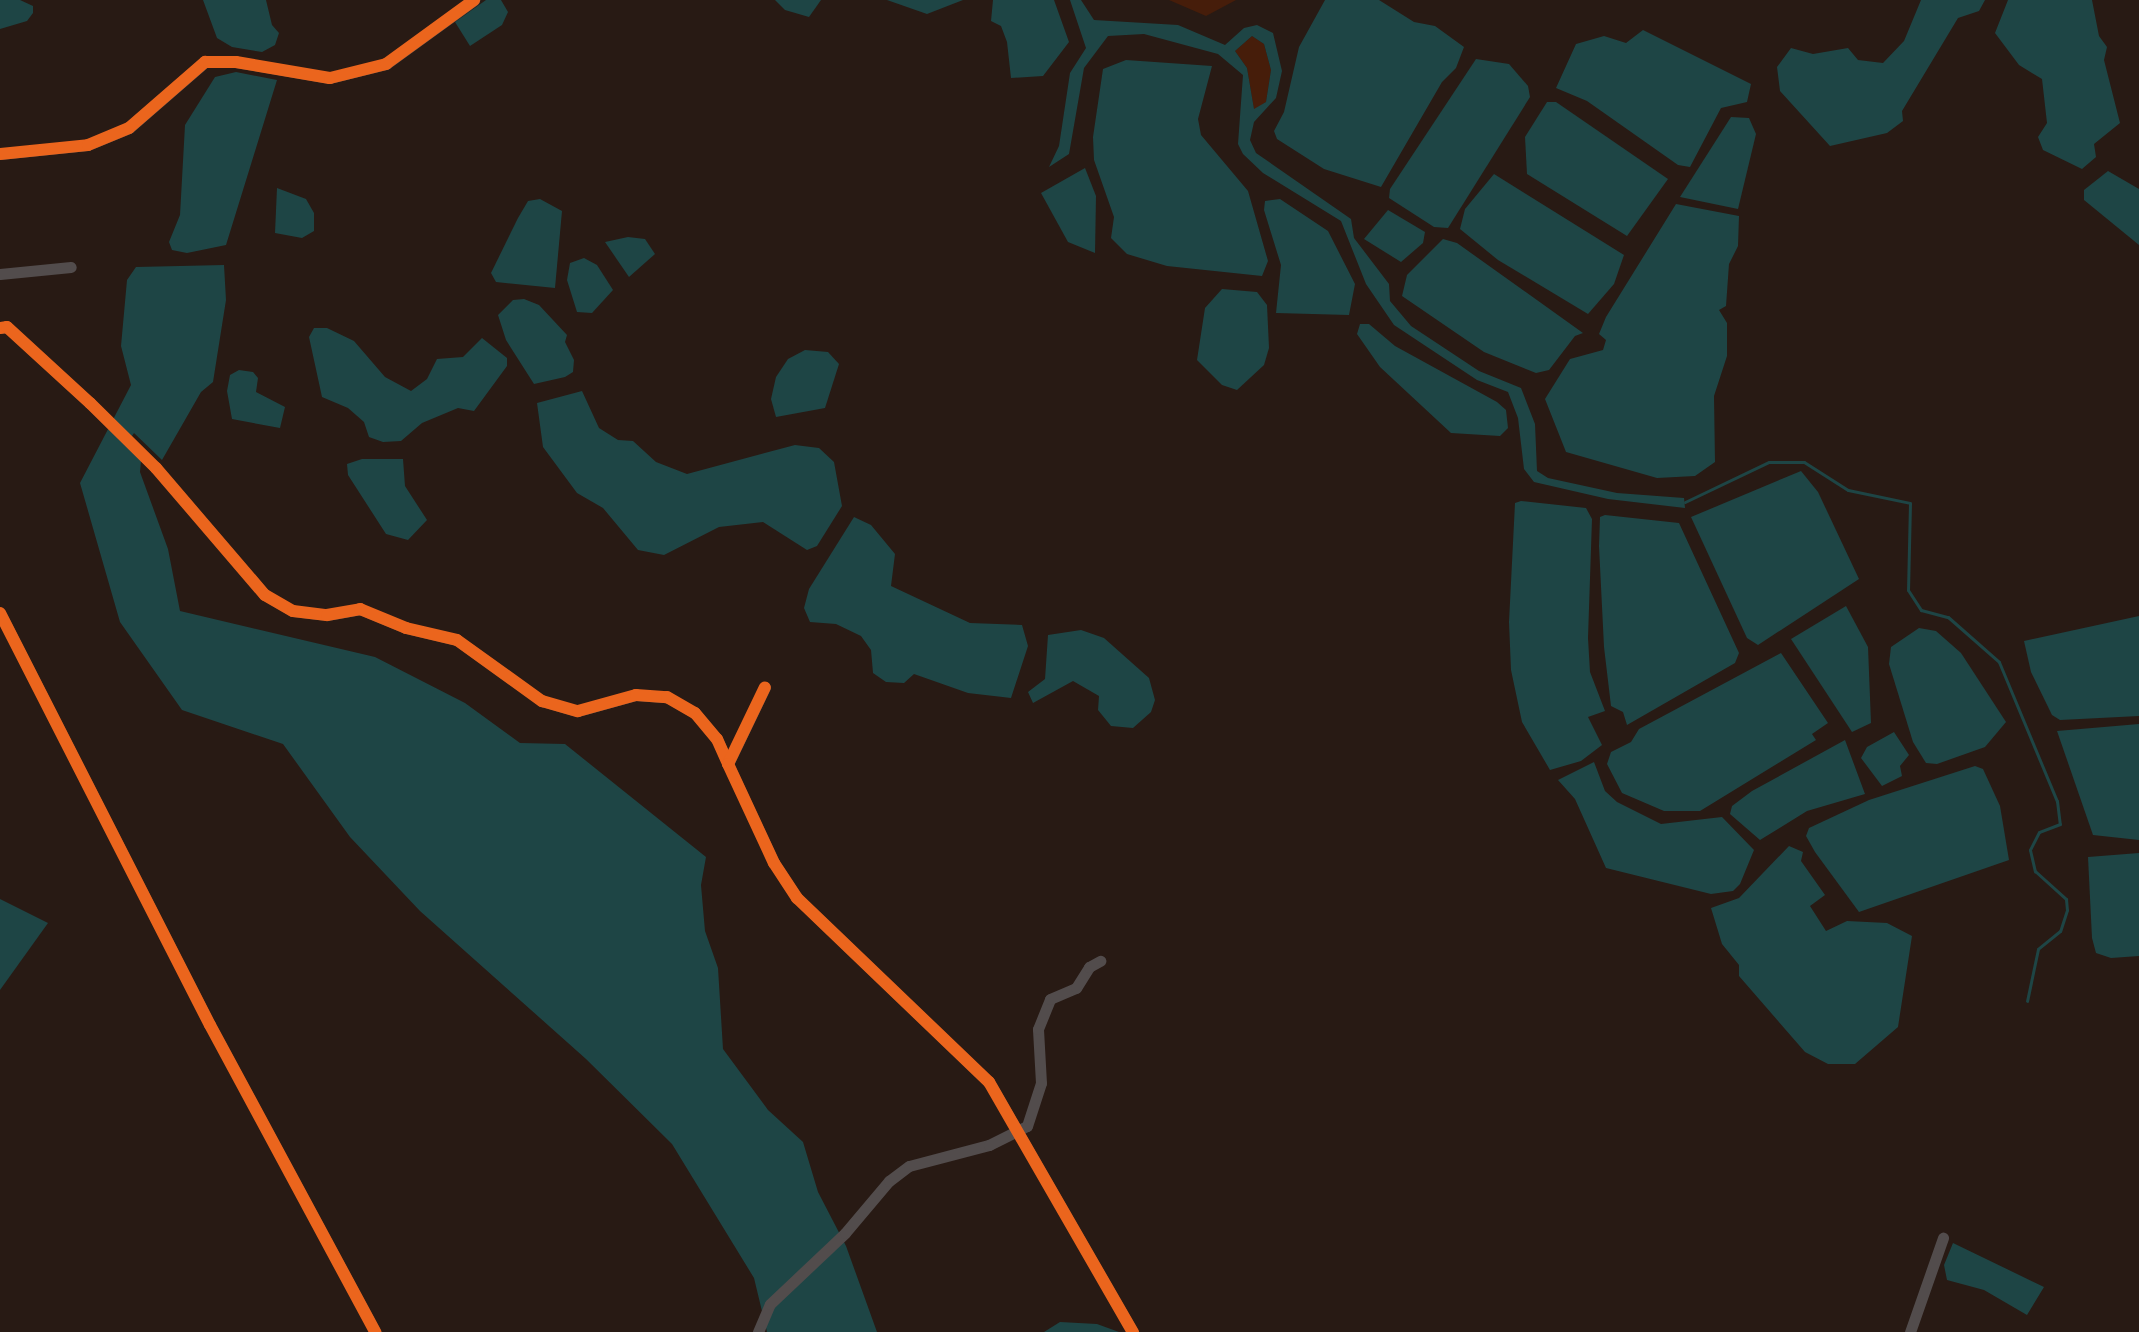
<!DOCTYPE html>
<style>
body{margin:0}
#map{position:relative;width:2139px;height:1332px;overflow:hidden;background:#281a14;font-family:"Roboto Condensed",sans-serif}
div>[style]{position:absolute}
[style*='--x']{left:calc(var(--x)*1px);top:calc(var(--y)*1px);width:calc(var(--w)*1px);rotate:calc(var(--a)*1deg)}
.green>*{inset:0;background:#461d0a}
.water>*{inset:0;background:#1e4545}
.stream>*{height:3px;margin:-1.5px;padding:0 1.5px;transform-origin:1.5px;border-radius:1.5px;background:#1e4545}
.street>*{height:11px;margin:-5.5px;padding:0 5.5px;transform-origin:5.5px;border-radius:5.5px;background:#524c4c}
.cycleway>*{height:12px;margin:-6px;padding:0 6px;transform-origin:6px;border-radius:6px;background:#eb651d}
span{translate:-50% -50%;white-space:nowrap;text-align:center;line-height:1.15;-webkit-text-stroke:6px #30170c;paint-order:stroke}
</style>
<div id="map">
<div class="green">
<div style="clip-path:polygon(1169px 0,1236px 0,1206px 16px)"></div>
<div style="clip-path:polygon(1252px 36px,1264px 44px,1271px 70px,1266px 102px,1254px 110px,1247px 68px,1235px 51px)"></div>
</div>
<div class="water">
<div style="clip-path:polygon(0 0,20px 0,33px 6px,33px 13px,27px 21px,0 29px)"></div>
<div style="clip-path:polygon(203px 0,266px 0,272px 25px,279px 33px,275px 45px,262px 52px,232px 47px,217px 38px)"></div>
<div style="clip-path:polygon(486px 0,501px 0,508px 12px,502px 25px,470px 46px,455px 22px)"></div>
<div style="clip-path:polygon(775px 0,821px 0,809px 17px,785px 10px)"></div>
<div style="clip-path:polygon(887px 0,963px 0,927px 14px)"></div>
<div style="clip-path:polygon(993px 0,1054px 0,1069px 42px,1043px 76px,1011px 78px,1007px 42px,1001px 26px,991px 21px)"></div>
<div style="clip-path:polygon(evenodd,1070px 0,1081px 0,1094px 20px,1178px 25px,1225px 45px,1244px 28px,1257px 25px,1273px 33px,1282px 71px,1276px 98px,1254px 122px,1250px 140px,1256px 153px,1351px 219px,1354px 238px,1389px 284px,1390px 301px,1411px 326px,1479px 371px,1521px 388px,1535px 424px,1537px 471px,1548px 478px,1617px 493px,1684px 498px,1685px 508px,1608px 499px,1534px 482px,1524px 469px,1518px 418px,1508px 392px,1477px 380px,1394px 325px,1366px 284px,1341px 221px,1263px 173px,1243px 154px,1238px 144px,1243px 75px,1218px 54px,1144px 34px,1108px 36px,1084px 68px,1069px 154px,1049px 167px,1059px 146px,1070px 73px,1086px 48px,1070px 0,1252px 36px,1264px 44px,1271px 70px,1266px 102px,1254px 109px,1247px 68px,1235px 51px,1252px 36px)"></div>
<div style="clip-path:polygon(1325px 0,1379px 0,1414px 22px,1435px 26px,1464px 47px,1456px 68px,1442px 82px,1381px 187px,1324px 169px,1277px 139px,1274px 131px,1284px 112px,1299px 47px)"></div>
<div style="clip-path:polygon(1921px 0,1985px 0,1979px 11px,1958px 18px,1902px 111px,1903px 121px,1887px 133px,1830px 146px,1780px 91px,1777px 67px,1791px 48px,1813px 54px,1848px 48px,1858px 60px,1883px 63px,1904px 41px)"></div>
<div style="clip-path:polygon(2008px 0,2092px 0,2099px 36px,2107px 47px,2104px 60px,2120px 123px,2094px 144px,2096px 157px,2082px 169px,2043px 150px,2038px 137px,2047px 123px,2042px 79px,2019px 65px,1995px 33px)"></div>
<div style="clip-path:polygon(1643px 30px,1751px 84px,1747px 102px,1721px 108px,1690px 167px,1678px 165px,1587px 101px,1556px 88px,1576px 44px,1604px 36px,1626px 43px)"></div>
<div style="clip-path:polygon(1476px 59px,1509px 64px,1528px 86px,1530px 97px,1448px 228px,1434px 227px,1389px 198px,1390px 189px)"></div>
<div style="clip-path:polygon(1126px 60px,1212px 66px,1198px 119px,1201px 135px,1248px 191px,1268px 261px,1262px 276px,1167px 266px,1127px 254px,1111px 238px,1114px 217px,1094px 160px,1093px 137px,1103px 69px)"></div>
<div style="clip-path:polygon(236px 72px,277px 80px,226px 245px,187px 253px,172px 250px,169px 242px,180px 215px,185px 125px,215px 77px)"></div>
<div style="clip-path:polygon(1547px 102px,1556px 102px,1668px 179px,1627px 236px,1527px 174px,1525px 137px)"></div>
<div style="clip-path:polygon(1731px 117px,1749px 118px,1756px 134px,1738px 209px,1680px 197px)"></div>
<div style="clip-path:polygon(1085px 168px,1096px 196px,1095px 253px,1068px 242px,1041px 193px)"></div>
<div style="clip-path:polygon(2108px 171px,2139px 189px,2139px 245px,2084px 200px,2084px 190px)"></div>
<div style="clip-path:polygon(1494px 174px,1624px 255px,1614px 284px,1588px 314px,1498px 260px,1460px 229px,1465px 209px)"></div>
<div style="clip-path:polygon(277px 188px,306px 199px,314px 213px,314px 231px,302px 238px,275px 233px)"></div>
<div style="clip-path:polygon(540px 199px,562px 211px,555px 288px,496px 282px,491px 273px,518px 218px,528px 201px)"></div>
<div style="clip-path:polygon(1280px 199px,1328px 231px,1355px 284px,1349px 315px,1276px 313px,1281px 265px,1264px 210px,1265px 201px)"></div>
<div style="clip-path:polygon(1676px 204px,1739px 216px,1738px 246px,1729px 264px,1726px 306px,1719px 310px,1727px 323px,1727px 356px,1714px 396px,1715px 462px,1695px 476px,1657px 478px,1566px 452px,1545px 399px,1570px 359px,1603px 350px,1606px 340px,1599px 334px,1606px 317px)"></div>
<div style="clip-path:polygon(1388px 210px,1425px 232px,1423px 243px,1401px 262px,1364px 239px)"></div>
<div style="clip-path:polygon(628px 237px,645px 239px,655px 254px,629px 277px,605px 242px)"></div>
<div style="clip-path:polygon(1443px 239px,1457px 243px,1583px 333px,1575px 336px,1549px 370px,1536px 373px,1484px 352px,1402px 296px,1407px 275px)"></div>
<div style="clip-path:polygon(584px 258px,597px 265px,613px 290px,592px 313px,577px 312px,567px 280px,570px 263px)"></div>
<div style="clip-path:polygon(224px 265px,226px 300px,213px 382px,201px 392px,162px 460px,134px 433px,127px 443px,141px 461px,140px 472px,168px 549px,180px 611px,375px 657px,465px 703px,520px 743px,565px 744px,706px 857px,701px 885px,705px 931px,718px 968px,723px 1049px,768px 1110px,803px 1142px,818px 1192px,846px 1246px,877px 1332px,767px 1332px,754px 1278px,672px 1144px,586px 1059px,420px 911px,350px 837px,283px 744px,182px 710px,120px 622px,80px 483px,131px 385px,121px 346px,127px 280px,136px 267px)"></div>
<div style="clip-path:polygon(1222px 289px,1257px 292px,1267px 305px,1269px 348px,1264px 365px,1237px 390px,1222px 385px,1197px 360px,1205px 308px)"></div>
<div style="clip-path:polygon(524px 299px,539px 305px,567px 335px,565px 342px,574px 360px,573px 372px,565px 377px,534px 384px,506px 340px,498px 315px,513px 300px)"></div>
<div style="clip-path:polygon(1360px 324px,1369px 324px,1395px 346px,1497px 402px,1506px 410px,1508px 428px,1500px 436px,1451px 433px,1380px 367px,1357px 334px)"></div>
<div style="clip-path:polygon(314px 328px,327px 328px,354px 341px,385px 377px,411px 391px,427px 379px,437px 359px,463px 357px,482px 338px,507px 358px,507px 366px,474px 411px,458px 408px,422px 423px,401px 441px,383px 442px,369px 437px,364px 422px,348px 408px,322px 397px,309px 337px)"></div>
<div style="clip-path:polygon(805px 350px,828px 352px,839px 364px,825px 408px,776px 417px,771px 399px,776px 377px,788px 359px)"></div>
<div style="clip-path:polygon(239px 370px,253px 372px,258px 378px,256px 392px,285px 407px,280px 428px,232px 419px,227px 391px,230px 375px)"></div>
<div style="clip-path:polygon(582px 391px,599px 428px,618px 440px,633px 441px,656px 462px,687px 474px,795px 445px,819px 448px,834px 462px,842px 506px,817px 546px,807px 550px,763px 522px,719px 527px,664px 555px,638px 550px,603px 508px,577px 493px,543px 447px,537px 403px)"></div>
<div style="clip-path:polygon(362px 459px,403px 459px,405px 486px,427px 520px,408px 540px,386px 534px,348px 475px,347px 464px)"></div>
<div style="clip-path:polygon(1801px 471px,1818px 492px,1859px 579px,1758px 645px,1747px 638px,1691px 517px)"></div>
<div style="clip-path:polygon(1521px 501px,1586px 508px,1592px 519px,1588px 638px,1590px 672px,1605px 711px,1588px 717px,1602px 745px,1581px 761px,1550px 770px,1522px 722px,1511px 670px,1509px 622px,1515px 503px)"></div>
<div style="clip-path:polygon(1605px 515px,1679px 523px,1739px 653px,1735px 663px,1627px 725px,1623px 712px,1611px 706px,1604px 647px,1599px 546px,1600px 517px)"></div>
<div style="clip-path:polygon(854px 517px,871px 525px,895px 554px,891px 586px,970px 623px,1022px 625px,1028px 646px,1011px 698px,968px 693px,914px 674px,904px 683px,886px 682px,873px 673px,871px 650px,861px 636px,836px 624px,810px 622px,804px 608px,809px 589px)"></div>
<div style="clip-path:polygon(1846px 606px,1868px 647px,1871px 723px,1852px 732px,1791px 639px)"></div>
<div style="clip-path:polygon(2139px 616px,2139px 716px,2060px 720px,2052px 715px,2031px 672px,2024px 641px)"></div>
<div style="clip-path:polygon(1919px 628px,1936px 631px,1961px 653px,2006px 722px,1985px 747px,1937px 764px,1926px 763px,1913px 742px,1889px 664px,1891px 647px)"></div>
<div style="clip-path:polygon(1081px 630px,1104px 638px,1149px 678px,1155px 700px,1151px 712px,1133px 728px,1111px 726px,1098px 710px,1099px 696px,1073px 681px,1033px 703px,1028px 692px,1045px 679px,1048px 635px)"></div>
<div style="clip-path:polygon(1781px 653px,1828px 723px,1812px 734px,1816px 740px,1700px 811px,1664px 811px,1622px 793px,1607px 764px,1611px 752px,1631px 742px,1639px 729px)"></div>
<div style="clip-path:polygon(2139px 724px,2139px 840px,2093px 835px,2057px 731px)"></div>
<div style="clip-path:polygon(1894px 732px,1909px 755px,1900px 766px,1902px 776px,1882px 786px,1861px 758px,1867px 747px)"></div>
<div style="clip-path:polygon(1845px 740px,1865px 794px,1807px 811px,1760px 840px,1730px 814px,1732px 806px,1752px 791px)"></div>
<div style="clip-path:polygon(1594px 762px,1605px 791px,1617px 802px,1661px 824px,1722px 817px,1754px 850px,1740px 884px,1733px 891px,1711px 894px,1606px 868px,1575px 799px,1558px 780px)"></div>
<div style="clip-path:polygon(1975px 766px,1983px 769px,2000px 806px,2009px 860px,1859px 912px,1815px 852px,1806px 836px,1809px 828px,1869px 800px)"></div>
<div style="clip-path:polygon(1789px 846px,1803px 852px,1801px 861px,1825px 895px,1810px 906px,1826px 931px,1847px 921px,1887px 923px,1912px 936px,1898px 1027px,1855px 1064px,1828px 1064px,1805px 1052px,1739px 976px,1739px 965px,1722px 944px,1711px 908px,1739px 898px)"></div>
<div style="clip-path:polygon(2139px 853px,2139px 956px,2111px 958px,2096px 953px,2092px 938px,2088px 857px)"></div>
<div style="clip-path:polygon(0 899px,48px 923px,0 990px)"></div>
<div style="clip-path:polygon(1953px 1243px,2044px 1287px,2027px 1315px,1984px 1290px,1947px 1280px,1944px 1265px)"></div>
<div style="clip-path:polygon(1060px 1322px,1097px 1324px,1119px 1332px,1044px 1332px)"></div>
</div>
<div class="stream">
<div style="--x:1685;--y:502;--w:93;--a:-25.5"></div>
<div style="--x:1769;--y:462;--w:35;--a:0"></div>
<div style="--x:1804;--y:462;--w:52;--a:32.5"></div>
<div style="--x:1848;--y:490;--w:63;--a:11.8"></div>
<div style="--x:1910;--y:503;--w:87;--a:91.3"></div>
<div style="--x:1908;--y:590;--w:24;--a:57"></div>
<div style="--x:1921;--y:610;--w:28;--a:15"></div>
<div style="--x:1948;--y:617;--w:68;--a:41.4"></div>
<div style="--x:1999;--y:662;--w:151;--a:67.4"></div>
<div style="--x:2057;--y:801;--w:23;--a:83"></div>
<div style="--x:2060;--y:824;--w:22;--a:159"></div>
<div style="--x:2039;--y:832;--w:20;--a:117"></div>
<div style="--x:2030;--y:850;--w:22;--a:77"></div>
<div style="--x:2035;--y:871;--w:42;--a:42.1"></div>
<div style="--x:2066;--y:899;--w:11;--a:85"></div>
<div style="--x:2067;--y:910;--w:22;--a:108"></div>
<div style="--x:2060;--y:931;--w:28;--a:141"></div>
<div style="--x:2038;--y:949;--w:53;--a:101.9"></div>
</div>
<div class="street">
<div style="--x:0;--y:154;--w:88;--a:-5.8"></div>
<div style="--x:88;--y:145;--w:44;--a:-22.5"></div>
<div style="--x:129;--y:128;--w:101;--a:-41"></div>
<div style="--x:205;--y:62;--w:31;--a:0"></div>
<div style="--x:236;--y:62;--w:95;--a:9.7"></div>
<div style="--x:330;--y:78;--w:58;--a:-14"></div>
<div style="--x:386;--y:64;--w:109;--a:-36"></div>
<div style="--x:0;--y:274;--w:71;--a:-5.6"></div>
<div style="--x:0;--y:328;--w:7;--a:-8"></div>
<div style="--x:7;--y:327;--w:113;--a:42.5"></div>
<div style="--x:90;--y:403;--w:93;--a:44.6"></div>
<div style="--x:156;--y:468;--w:167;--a:49.4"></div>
<div style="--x:265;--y:595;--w:32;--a:30"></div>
<div style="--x:293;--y:611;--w:34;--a:7"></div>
<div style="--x:327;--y:615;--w:34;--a:-10"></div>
<div style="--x:360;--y:609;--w:50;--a:22.4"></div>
<div style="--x:406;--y:628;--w:52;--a:13.2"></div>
<div style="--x:457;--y:640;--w:105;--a:35.7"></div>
<div style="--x:542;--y:701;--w:37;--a:16"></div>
<div style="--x:578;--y:711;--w:60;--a:-15.4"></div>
<div style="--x:636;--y:695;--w:31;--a:4"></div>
<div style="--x:667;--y:697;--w:32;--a:30"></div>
<div style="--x:695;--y:713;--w:34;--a:50"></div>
<div style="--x:717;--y:739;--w:27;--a:66"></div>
<div style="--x:728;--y:764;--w:85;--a:-64.3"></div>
<div style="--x:0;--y:613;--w:462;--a:63"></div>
<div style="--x:210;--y:1025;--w:349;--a:61.7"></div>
<div style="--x:728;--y:764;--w:109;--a:65.1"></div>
<div style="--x:774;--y:863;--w:42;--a:56.7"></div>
<div style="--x:797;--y:898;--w:266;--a:43.8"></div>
<div style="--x:989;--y:1082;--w:289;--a:60.1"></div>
<div style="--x:758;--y:1332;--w:30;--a:-67"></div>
<div style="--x:770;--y:1304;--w:103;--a:-43.4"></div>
<div style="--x:845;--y:1233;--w:68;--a:-49.8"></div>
<div style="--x:889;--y:1181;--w:25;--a:-37"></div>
<div style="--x:909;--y:1166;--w:83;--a:-14.7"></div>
<div style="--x:989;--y:1145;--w:42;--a:-26.6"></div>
<div style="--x:1027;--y:1126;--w:45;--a:-72"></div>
<div style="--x:1041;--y:1083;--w:54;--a:-93.2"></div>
<div style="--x:1038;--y:1029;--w:32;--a:-68"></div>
<div style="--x:1050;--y:999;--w:28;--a:-23"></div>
<div style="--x:1076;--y:988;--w:25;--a:-58"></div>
<div style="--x:1089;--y:967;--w:13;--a:-29"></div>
<div style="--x:1910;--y:1332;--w:100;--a:-70.7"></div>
</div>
<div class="cycleway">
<div style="--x:0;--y:154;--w:88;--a:-5.8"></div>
<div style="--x:88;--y:145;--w:44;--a:-22.5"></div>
<div style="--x:129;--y:128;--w:101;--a:-41"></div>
<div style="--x:205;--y:62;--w:31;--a:0"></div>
<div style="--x:236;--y:62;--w:95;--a:9.7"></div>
<div style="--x:330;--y:78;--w:58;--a:-14"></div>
<div style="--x:386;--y:64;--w:109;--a:-36"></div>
<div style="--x:0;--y:328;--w:7;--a:-8"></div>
<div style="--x:7;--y:327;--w:113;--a:42.5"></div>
<div style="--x:90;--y:403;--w:93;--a:44.6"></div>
<div style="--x:156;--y:468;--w:167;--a:49.4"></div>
<div style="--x:265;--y:595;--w:32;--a:30"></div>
<div style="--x:293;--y:611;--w:34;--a:7"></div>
<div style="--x:327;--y:615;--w:34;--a:-10"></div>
<div style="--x:360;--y:609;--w:50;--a:22.4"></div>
<div style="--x:406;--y:628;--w:52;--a:13.2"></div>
<div style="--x:457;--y:640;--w:105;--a:35.7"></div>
<div style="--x:542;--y:701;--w:37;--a:16"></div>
<div style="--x:578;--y:711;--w:60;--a:-15.4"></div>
<div style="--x:636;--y:695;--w:31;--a:4"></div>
<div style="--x:667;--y:697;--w:32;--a:30"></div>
<div style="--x:695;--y:713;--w:34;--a:50"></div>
<div style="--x:717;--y:739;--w:27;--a:66"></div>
<div style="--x:728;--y:764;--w:85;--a:-64.3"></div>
<div style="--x:0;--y:613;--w:462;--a:63"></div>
<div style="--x:210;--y:1025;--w:349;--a:61.7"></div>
<div style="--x:728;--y:764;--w:109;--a:65.1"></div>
<div style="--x:774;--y:863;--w:42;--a:56.7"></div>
<div style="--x:797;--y:898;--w:266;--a:43.8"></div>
<div style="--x:989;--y:1082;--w:289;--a:60.1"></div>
</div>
</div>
